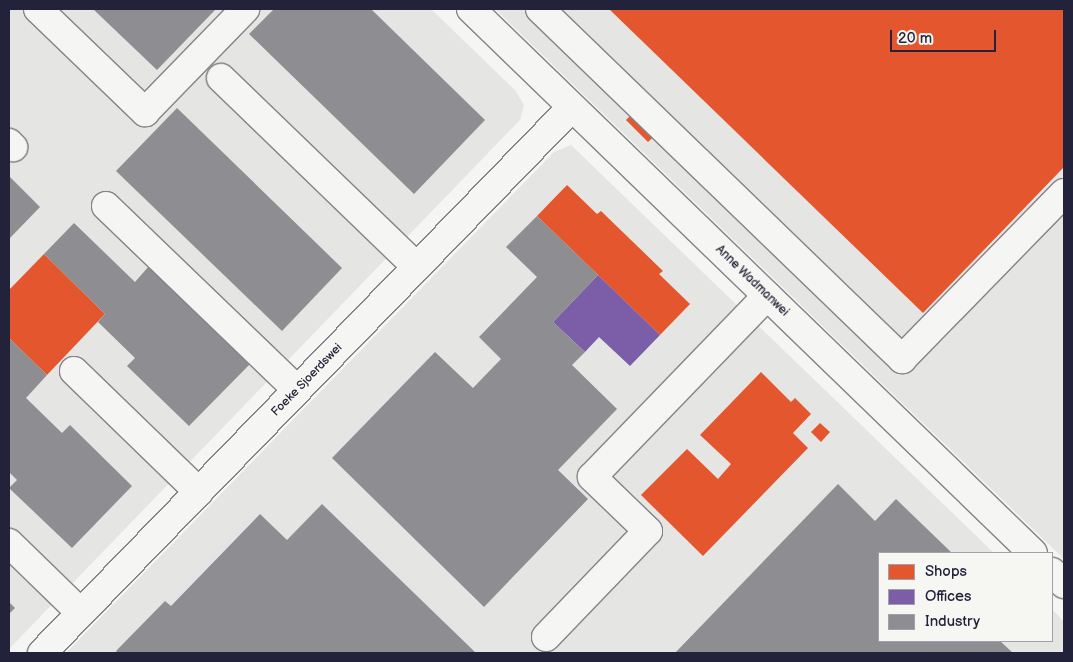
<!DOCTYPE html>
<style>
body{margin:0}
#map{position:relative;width:1073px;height:662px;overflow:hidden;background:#f5f5f3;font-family:"Balsamiq Sans",sans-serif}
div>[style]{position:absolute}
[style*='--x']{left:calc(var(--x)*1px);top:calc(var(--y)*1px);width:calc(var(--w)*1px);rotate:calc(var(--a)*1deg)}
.built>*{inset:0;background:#e5e5e4}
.green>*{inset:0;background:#e4e4e4}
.shops>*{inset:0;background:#e4572e}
.offices>*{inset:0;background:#7b5ea7}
.industry>*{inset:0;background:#8d8d92}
.roads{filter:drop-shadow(1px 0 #858589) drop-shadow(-1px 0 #858589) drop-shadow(0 1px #858589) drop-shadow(0 -1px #858589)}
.minor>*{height:28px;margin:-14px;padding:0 14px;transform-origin:14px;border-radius:14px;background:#f5f5f3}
span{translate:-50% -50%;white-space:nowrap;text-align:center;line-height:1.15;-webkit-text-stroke:5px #f6f6f2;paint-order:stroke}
.street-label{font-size:12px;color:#22223b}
.frame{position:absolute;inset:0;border:10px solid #22223b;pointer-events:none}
.legend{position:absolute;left:878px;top:552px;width:175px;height:90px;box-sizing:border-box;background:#f6f6f2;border:1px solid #a1a1a9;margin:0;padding:6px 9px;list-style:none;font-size:15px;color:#22223b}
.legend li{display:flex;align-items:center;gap:10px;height:25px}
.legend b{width:25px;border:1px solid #a1a1a9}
.scale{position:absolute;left:890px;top:30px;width:106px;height:22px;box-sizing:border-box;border:2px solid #22223b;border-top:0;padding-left:6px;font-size:15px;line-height:18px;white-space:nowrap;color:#22223b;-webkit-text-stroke:4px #f6f6f2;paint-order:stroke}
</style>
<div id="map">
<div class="built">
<div style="clip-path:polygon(9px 9px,431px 9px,515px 90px,524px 105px,520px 120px,9px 649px)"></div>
<div style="clip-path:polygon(495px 9px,1064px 9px,1064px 559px,897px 398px)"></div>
<div style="clip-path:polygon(571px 145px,994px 553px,879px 553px,879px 641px,1052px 641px,1052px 609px,1064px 622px,1064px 653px,66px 653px,554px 152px)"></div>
</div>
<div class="green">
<div style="clip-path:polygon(256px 509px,260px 513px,170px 605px,167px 601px)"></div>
<div style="clip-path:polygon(337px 511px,483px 653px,477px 653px,334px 514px)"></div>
</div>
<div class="shops">
<div style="clip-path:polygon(609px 9px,1064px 9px,1064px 167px,923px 313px)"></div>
<div style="clip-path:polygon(637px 109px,660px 131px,648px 142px,626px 120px)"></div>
<div style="clip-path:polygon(567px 185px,597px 214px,601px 211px,663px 271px,659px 274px,690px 304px,660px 335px,537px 216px)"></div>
<div style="clip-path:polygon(44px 254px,105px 314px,47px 375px,9px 338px,9px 290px)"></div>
<div style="clip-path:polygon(761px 372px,791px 402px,795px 398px,811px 414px,793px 433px,808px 448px,703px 556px,641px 495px,687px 449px,718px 479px,731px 464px,700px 435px)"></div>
<div style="clip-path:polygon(820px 423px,830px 432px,821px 442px,811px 432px)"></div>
</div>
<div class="offices">
<div style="clip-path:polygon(598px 275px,660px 335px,630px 366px,599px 337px,585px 352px,553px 322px)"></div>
</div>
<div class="industry">
<div style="clip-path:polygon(93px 9px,216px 9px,157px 70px)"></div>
<div style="clip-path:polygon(274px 9px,371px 9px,485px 120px,414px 194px,249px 34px)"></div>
<div style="clip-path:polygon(177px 108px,342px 268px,282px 331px,116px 171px)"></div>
<div style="clip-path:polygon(9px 176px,40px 207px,9px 239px)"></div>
<div style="clip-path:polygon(537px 216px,598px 275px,553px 322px,585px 352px,572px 365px,617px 409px,558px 470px,588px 499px,484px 607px,332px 458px,435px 352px,473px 388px,501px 359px,479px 337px,537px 277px,506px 247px)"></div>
<div style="clip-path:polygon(74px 223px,135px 282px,149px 266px,250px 364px,189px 426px,127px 366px,135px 358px,98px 322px,105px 314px,44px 254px)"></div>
<div style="clip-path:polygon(9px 338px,47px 375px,26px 398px,62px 433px,70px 425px,132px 486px,72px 548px,9px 488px,17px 480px,9px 472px)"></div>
<div style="clip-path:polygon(838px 484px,875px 521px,896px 499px,952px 553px,879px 553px,879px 641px,1000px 641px,1013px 653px,675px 653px)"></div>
<div style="clip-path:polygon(322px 504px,476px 653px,118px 653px,116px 651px,165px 601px,171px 606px,260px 514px,287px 540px)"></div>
<div style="clip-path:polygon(9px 602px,15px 608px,9px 614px)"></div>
</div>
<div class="roads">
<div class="minor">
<div style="--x:38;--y:9;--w:149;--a:43.9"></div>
<div style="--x:145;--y:112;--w:144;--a:-45.8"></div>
<div style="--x:471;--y:9;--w:782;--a:44.07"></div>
<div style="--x:540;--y:9;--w:504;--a:44.03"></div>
<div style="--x:902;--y:359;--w:232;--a:-45.7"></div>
<div style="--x:221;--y:78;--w:272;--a:44"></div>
<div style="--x:9;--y:143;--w:6;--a:45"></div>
<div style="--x:106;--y:206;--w:265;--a:43.9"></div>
<div style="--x:74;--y:371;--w:174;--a:44.1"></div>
<div style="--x:9;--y:543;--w:100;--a:44.2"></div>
<div style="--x:1052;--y:572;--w:17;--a:45"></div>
<div style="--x:546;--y:637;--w:147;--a:-46.1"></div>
<div style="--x:648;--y:531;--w:78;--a:-136"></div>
<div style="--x:592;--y:477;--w:252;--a:-46"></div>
<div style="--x:42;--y:653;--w:761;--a:-45.85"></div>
</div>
</div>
<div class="street-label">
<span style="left:752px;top:281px;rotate:44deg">Anne Wadmanwei</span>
<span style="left:307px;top:380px;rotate:-46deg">Foeke Sjoerdswei</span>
</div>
<div class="frame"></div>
<ul class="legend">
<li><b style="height:14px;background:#e4572e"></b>Shops</li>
<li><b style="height:14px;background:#7b5ea7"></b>Offices</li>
<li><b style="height:14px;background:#8d8d92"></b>Industry</li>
</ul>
<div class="scale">20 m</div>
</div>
